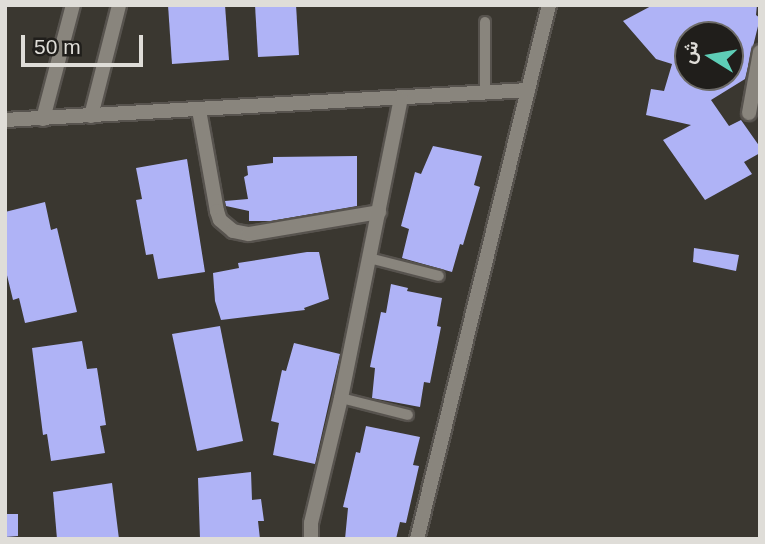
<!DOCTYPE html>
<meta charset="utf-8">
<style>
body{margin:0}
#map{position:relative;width:765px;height:544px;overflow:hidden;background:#3a3730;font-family:Helvetica,Vazirmatn,sans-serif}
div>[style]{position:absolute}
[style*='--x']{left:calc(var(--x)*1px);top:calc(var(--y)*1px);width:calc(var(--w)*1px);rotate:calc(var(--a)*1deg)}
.building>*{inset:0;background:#afb3f6}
.roads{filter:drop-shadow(2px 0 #57534e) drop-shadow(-2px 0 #57534e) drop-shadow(0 2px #57534e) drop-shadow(0 -2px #57534e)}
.lane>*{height:10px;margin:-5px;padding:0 5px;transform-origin:5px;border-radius:5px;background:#89857d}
.street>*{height:14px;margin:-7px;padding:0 7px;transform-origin:7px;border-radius:7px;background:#89857d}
span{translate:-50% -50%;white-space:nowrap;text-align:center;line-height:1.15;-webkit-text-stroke:7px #201e1b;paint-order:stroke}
.frame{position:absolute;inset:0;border:7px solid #dfddd8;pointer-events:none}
.north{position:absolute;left:674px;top:21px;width:70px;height:70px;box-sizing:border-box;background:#201e1b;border:2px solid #6c6a67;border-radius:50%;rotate:281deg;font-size:19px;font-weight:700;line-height:28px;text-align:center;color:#dfddd8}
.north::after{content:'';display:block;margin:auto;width:24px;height:32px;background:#5eceb7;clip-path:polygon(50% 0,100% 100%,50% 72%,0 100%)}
.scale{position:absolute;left:21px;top:35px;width:122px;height:32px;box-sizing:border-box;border:4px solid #dfddd8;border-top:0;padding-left:9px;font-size:21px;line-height:24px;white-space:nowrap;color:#dfddd8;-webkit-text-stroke:5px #201e1b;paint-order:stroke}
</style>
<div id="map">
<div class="building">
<div style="clip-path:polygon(168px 5px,225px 5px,229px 60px,172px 64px)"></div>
<div style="clip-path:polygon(255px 5px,296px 5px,299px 55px,258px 57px)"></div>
<div style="clip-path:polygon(evenodd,653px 5px,757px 5px,756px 15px,760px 18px,745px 79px,711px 100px,729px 126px,741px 120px,760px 147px,760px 153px,744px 162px,752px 174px,705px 200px,663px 140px,691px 125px,646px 115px,651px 89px,664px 91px,672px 64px,656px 59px,623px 21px,653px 5px,688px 35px,730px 35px,730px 77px,688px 77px,688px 35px)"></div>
<div style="clip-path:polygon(433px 146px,482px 156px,474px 185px,480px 187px,463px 245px,460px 244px,452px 272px,402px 258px,409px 229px,401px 226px,415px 172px,421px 174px)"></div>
<div style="clip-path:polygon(357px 156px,357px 206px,271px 221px,249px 221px,249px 211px,226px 206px,225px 201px,248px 199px,244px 177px,248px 175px,247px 166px,273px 163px,273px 157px)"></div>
<div style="clip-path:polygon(187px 159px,205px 272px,158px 279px,153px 254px,146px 255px,136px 200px,142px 199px,136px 168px)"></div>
<div style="clip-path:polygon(45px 202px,51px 230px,57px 228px,77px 312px,25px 323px,19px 298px,13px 300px,5px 267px,5px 212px)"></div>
<div style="clip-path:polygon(694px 248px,739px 255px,736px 271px,693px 262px)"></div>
<div style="clip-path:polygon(307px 252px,319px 252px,329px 299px,304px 308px,305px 310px,221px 320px,215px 301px,213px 273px,239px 268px,238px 263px)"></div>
<div style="clip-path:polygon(391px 284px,408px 288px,407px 291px,442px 298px,437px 326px,441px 327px,430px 383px,424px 382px,420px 407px,372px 398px,375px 368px,370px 367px,381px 312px,386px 313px)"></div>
<div style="clip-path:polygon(220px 326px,243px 441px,197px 451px,172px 334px)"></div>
<div style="clip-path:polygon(82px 341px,87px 369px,97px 368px,106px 425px,100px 426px,105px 453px,51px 461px,47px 434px,43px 435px,32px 348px)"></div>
<div style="clip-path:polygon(294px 343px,340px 354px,315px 464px,273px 455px,279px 423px,271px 421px,282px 370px,286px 371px)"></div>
<div style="clip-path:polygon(366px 426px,420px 437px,413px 465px,419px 466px,406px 523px,400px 522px,396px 539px,345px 539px,348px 508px,343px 507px,356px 452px,360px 453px)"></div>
<div style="clip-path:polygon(251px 472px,252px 500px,261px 499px,264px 521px,258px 521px,260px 539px,200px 539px,198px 478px)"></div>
<div style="clip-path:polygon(112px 483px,119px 539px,57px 539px,53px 492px)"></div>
<div style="clip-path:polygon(5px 514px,18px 514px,18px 536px,5px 537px)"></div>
</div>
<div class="roads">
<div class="lane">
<div style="--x:485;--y:22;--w:71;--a:90"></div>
<div style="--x:369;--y:258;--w:72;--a:14.4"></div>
<div style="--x:341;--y:398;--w:69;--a:14.2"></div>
</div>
<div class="street">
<div style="--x:199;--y:110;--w:103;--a:79.9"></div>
<div style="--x:217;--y:211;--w:9;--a:72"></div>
<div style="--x:220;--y:220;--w:17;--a:40"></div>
<div style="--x:233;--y:231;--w:16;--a:11"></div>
<div style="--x:249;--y:234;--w:132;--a:-9.6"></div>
<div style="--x:749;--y:113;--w:62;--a:-79.8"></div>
<div style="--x:91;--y:116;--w:114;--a:-75.8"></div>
<div style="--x:43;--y:119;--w:118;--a:-75.3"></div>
<div style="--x:5;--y:120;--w:524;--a:-3.28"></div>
<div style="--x:311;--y:539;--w:16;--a:-90"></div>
<div style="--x:311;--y:523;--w:129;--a:-76.5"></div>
<div style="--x:341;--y:398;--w:305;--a:-78.7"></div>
<div style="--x:417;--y:539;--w:550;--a:-76.12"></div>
</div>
</div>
<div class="frame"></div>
<div class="north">ش</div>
<div class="scale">50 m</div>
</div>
